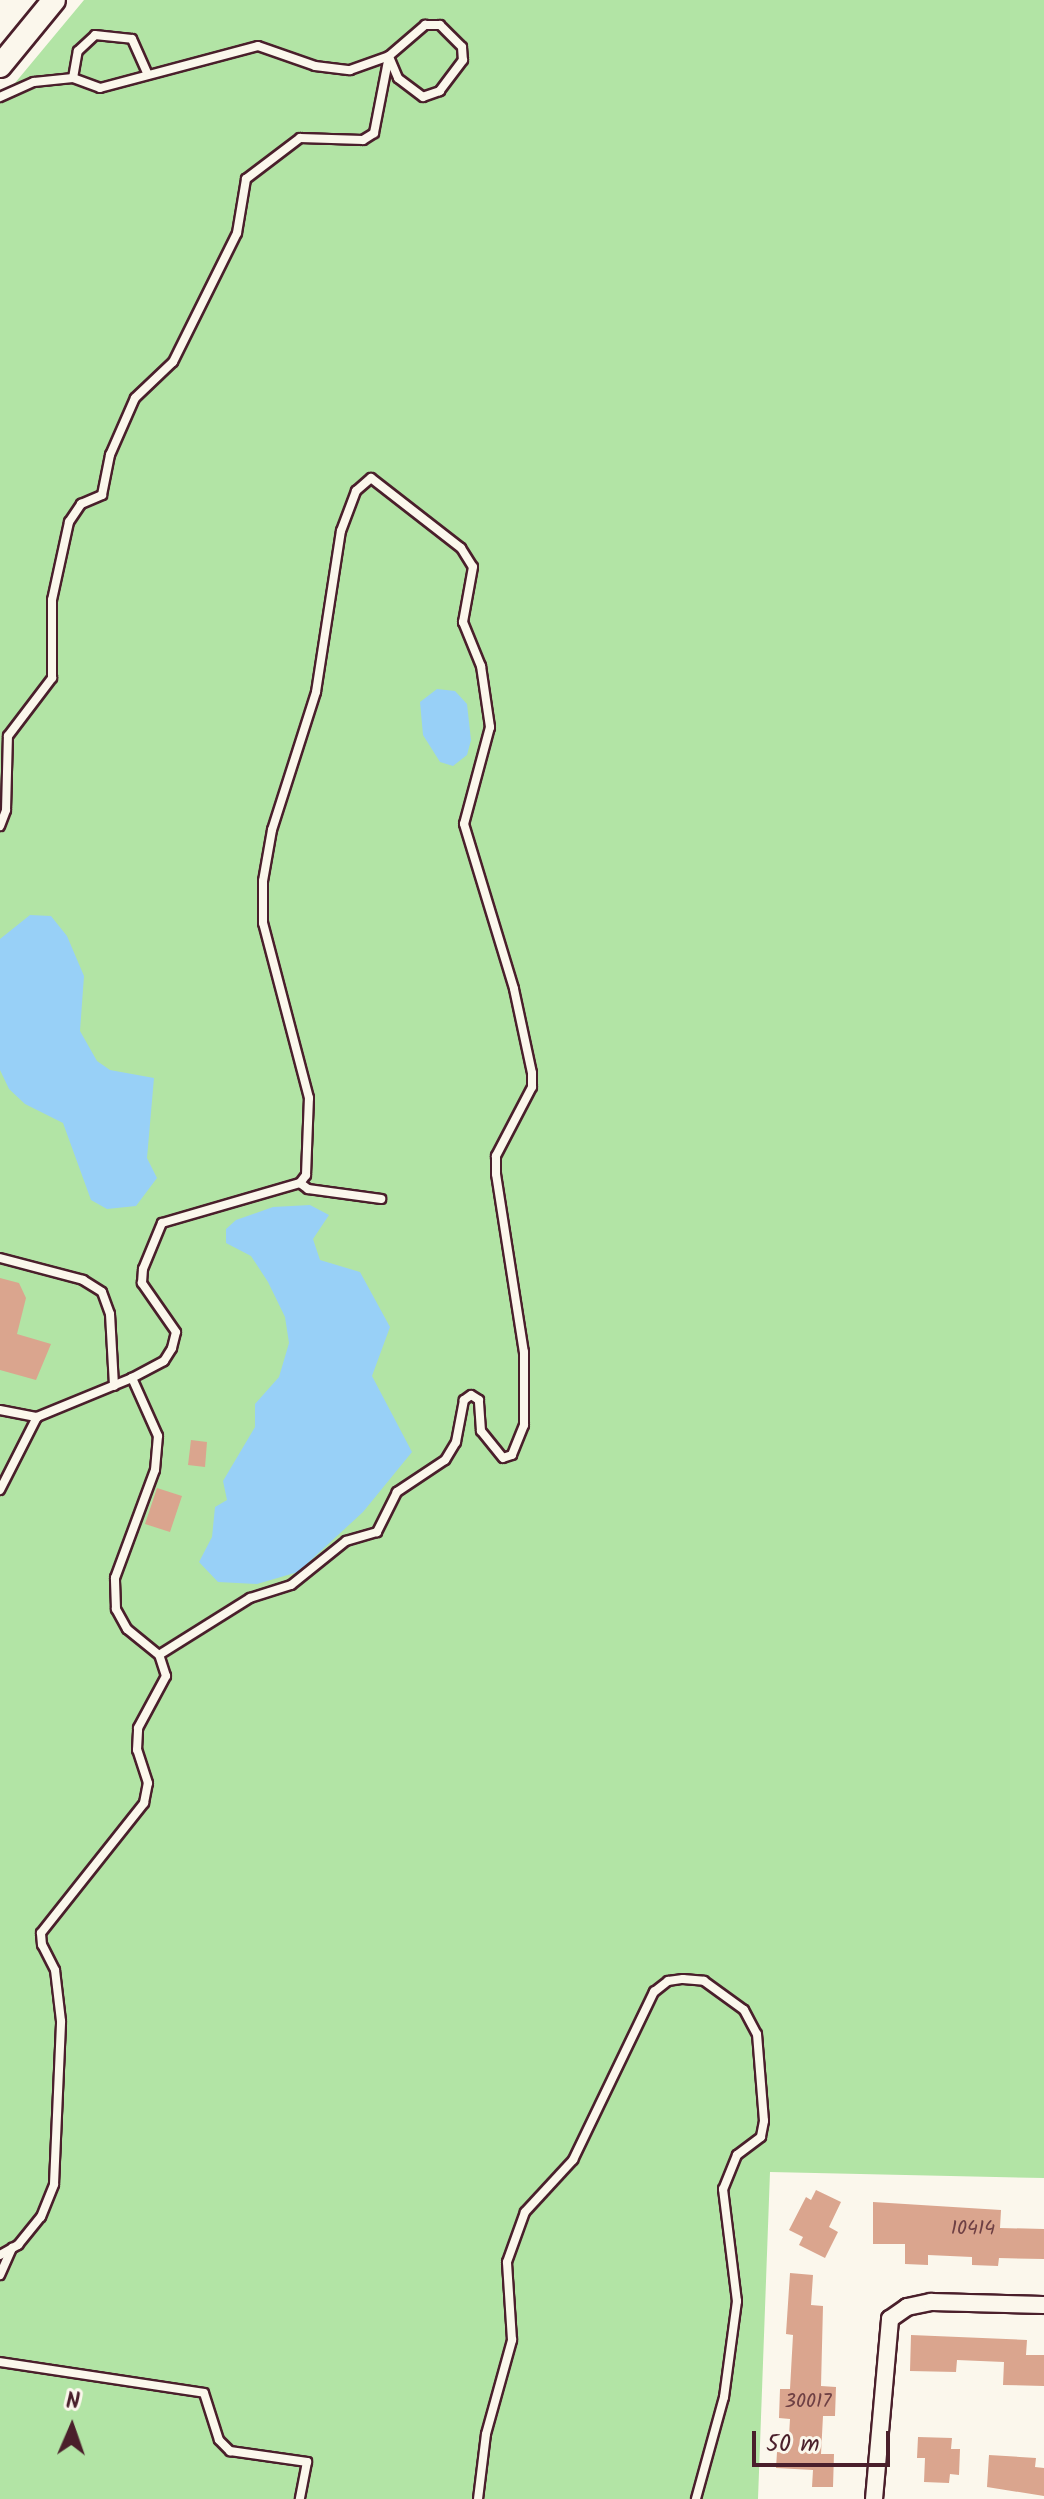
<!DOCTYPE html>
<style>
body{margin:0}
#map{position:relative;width:1044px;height:2499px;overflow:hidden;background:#fbf7ec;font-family:Kalam,sans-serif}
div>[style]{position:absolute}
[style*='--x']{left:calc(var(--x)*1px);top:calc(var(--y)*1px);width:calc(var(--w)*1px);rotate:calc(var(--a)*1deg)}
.green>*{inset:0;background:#b2e4a5}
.water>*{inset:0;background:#98d0f7}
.building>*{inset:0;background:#daa58e}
.roads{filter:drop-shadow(2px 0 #4a1f2b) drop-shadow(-2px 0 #4a1f2b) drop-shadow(0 2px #4a1f2b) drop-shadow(0 -2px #4a1f2b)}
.lane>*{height:8px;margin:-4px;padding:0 4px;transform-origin:4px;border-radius:4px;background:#fbf7ec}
.street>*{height:16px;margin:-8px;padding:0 8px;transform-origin:8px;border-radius:8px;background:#fbf7ec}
.secondary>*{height:22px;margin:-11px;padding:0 11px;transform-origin:11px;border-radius:11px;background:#fbf7ec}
span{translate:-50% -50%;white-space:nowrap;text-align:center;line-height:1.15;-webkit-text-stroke:8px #fbf7ec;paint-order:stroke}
.number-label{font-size:20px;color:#6e4044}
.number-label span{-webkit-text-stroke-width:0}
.north{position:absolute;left:32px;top:2387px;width:80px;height:80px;-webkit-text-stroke:6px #fbf7ec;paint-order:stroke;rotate:2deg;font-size:22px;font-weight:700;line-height:32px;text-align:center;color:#4a1f2b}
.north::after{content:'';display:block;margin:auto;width:28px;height:36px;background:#4a1f2b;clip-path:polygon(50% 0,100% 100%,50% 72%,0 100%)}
.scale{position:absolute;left:752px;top:2431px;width:138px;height:36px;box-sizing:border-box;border:4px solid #4a1f2b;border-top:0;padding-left:10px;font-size:24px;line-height:28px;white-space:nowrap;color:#4a1f2b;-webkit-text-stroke:6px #fbf7ec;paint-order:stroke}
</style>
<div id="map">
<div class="green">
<div style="clip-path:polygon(84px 0,1044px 0,1044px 2178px,770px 2172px,758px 2499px,0 2499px,0 101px)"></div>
</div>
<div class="water">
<div style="clip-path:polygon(437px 689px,455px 691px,467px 704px,471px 740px,467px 755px,453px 766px,440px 762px,423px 735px,420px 702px)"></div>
<div style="clip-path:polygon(30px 915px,51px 916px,67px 936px,84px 976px,80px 1031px,97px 1061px,110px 1070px,154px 1078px,147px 1158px,157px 1178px,136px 1206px,107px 1209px,91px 1200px,63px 1123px,25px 1104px,9px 1089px,0 1070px,0 939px)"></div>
<div style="clip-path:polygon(310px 1205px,329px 1215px,313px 1239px,320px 1260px,360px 1272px,390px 1327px,372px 1376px,412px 1452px,363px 1512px,298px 1572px,257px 1584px,218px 1582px,199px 1562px,212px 1537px,215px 1507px,227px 1500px,223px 1481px,255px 1427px,255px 1404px,279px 1377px,289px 1343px,285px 1317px,268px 1282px,251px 1256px,226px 1243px,226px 1229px,236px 1220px,273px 1207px)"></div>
</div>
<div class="building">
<div style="clip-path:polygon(0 1278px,19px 1283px,26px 1298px,17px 1334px,51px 1344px,36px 1380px,0 1370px)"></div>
<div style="clip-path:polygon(191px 1440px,207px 1442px,205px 1467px,188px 1465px)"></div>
<div style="clip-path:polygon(157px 1488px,182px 1496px,170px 1532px,145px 1524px)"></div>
<div style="clip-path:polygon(816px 2190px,841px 2202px,829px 2227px,838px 2232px,825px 2258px,799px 2245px,803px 2237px,789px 2230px,806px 2197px,811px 2200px)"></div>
<div style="clip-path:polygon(873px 2202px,1001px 2210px,1000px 2228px,1044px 2229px,1044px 2259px,999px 2258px,998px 2266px,972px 2265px,972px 2257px,928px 2255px,928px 2265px,905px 2264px,905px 2244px,873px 2244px)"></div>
<div style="clip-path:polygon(790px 2273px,813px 2275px,811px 2305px,823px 2306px,821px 2386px,836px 2387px,835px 2416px,823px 2416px,821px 2454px,834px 2454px,833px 2487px,812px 2487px,813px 2470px,776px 2468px,777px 2452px,788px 2453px,790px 2419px,779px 2418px,780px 2389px,790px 2389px,793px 2335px,786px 2334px)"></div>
<div style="clip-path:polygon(911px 2335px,1027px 2340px,1026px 2355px,1044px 2355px,1044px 2386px,1003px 2385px,1004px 2362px,957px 2360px,956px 2372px,910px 2371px)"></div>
<div style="clip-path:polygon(918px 2437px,952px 2438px,951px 2449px,960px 2449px,959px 2475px,950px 2474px,949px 2483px,924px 2482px,925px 2458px,917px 2458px)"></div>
<div style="clip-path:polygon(989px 2455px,1036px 2458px,1035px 2467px,1044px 2468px,1044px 2496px,987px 2487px)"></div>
</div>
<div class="roads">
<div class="lane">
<div style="--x:73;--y:78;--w:27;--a:-80"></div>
<div style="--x:78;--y:51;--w:23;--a:-43"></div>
<div style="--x:95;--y:35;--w:37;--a:6"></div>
<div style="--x:132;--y:39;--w:39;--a:66"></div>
<div style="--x:0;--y:97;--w:37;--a:-24"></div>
<div style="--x:34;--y:82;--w:39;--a:-6"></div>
<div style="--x:73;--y:78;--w:29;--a:20"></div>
<div style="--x:100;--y:88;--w:163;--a:-14.9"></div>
<div style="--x:258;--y:46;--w:60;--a:19.3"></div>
<div style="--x:315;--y:66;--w:35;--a:7"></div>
<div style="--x:350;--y:70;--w:41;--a:-19.7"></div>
<div style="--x:389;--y:56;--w:48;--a:-40.7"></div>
<div style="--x:425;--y:25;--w:15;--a:0"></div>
<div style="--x:440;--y:25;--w:31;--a:45"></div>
<div style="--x:462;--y:47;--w:13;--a:86"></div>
<div style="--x:463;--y:60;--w:39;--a:127"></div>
<div style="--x:440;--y:91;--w:18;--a:161"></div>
<div style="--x:423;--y:97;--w:31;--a:-143"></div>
<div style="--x:398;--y:78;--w:23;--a:-113"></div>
<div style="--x:0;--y:826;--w:17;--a:-69"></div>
<div style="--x:6;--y:810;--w:74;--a:-88.5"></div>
<div style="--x:8;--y:736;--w:73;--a:-52.8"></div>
<div style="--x:52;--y:678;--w:78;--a:-90"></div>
<div style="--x:52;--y:600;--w:80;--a:-77.7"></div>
<div style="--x:69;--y:522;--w:22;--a:-56"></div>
<div style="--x:81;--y:504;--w:23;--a:-23"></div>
<div style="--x:102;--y:495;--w:41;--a:-78.7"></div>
<div style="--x:110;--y:455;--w:62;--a:-66.3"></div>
<div style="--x:135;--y:398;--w:52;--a:-43.5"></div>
<div style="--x:173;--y:362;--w:144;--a:-63.6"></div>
<div style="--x:237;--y:233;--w:55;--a:-80.5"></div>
<div style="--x:246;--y:179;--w:68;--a:-37.2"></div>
<div style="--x:300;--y:138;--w:63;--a:1.8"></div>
<div style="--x:363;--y:140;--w:13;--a:-32"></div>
<div style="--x:374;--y:133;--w:78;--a:-79"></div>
<div style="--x:300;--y:1183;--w:10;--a:37"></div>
<div style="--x:308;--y:1189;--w:74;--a:7.8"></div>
<div style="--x:0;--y:1258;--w:86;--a:14.8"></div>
<div style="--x:83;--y:1280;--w:22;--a:32"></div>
<div style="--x:102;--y:1292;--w:23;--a:70"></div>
<div style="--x:110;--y:1314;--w:72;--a:86.8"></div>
<div style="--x:0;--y:1410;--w:38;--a:11"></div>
<div style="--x:0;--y:1490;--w:82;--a:-63.1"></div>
<div style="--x:37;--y:1417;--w:103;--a:-22.3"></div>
<div style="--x:132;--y:1378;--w:36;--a:-28"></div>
<div style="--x:164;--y:1361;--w:15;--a:-58"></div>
<div style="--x:172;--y:1348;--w:16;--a:-76"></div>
<div style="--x:176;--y:1332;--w:60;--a:-124.8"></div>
<div style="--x:142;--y:1283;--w:14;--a:-86"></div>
<div style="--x:143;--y:1269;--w:50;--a:-67.6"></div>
<div style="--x:162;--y:1223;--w:144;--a:-16.2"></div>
<div style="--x:300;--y:1183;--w:10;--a:-53"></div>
<div style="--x:306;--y:1175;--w:77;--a:-87.8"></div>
<div style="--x:309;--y:1098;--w:181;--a:-104.7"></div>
<div style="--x:263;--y:923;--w:42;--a:-90"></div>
<div style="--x:263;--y:881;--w:52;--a:-80"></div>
<div style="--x:272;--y:830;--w:145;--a:-72.3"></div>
<div style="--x:316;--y:692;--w:163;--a:-81.2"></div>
<div style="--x:341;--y:531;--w:43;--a:-69.4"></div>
<div style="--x:356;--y:491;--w:20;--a:-41"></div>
<div style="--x:371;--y:478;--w:114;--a:37.9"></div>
<div style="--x:461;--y:548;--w:22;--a:58"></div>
<div style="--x:473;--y:567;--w:56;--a:100.3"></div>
<div style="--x:463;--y:622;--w:48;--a:67.8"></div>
<div style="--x:481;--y:666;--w:62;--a:81.6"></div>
<div style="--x:490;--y:727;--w:100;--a:105"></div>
<div style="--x:464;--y:824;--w:172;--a:73.1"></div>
<div style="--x:514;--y:989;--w:86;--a:77.9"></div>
<div style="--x:532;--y:1073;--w:14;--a:90"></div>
<div style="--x:532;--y:1087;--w:78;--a:117.6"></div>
<div style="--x:496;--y:1156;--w:18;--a:90"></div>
<div style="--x:496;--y:1174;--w:180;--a:81.1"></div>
<div style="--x:524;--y:1352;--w:73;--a:90"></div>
<div style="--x:524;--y:1425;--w:32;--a:112"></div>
<div style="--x:512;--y:1455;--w:9;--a:162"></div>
<div style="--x:503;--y:1458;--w:35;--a:-129"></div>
<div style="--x:481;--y:1431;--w:31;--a:-94"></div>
<div style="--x:479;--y:1400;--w:9;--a:-148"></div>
<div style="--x:471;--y:1395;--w:9;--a:144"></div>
<div style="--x:464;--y:1400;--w:43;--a:100.8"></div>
<div style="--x:456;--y:1442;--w:21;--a:121"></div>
<div style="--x:445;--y:1460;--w:58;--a:146.3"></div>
<div style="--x:397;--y:1492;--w:45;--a:116.6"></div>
<div style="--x:377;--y:1532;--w:32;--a:164"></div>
<div style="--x:346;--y:1541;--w:70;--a:141.3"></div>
<div style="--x:291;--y:1585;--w:43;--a:162.4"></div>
<div style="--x:250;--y:1598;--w:107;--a:147.9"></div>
<div style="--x:0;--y:2255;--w:21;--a:-29"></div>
<div style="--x:18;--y:2245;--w:36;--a:-51"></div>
<div style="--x:41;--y:2217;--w:35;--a:-68"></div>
<div style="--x:54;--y:2184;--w:163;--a:-87.5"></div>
<div style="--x:61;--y:2021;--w:51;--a:-96.7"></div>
<div style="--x:55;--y:1970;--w:28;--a:-117"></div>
<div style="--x:42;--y:1945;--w:12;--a:-95"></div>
<div style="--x:41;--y:1933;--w:166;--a:-51.6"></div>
<div style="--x:144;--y:1803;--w:20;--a:-79"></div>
<div style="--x:148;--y:1783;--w:35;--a:-108"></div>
<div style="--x:137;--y:1750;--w:22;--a:-87"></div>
<div style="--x:138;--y:1728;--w:59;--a:-61.7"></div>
<div style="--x:166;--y:1676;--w:22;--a:-108"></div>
<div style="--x:159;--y:1655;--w:41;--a:-140.9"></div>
<div style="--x:127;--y:1629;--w:23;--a:-119"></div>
<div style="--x:116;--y:1609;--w:31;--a:-92"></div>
<div style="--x:115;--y:1578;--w:115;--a:-69.7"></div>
<div style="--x:155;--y:1470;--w:34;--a:-85"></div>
<div style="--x:158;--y:1436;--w:64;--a:-114.1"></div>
<div style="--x:0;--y:2275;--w:30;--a:-66"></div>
<div style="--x:0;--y:2362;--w:206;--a:8.6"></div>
<div style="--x:204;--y:2393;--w:49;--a:72.3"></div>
<div style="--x:219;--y:2440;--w:16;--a:45"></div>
<div style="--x:230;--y:2451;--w:78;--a:8.1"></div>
<div style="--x:307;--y:2462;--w:38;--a:101"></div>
<div style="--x:478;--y:2499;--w:65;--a:-83"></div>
<div style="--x:486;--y:2434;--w:98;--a:-74.5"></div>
<div style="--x:512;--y:2340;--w:78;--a:-93.7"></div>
<div style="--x:507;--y:2262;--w:53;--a:-70.2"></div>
<div style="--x:525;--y:2212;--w:71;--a:-47.3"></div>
<div style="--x:573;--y:2160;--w:187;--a:-64.3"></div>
<div style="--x:654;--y:1992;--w:18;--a:-38"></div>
<div style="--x:668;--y:1981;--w:15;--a:-8"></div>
<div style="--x:683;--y:1979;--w:21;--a:5"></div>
<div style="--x:704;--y:1981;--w:49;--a:35.9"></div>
<div style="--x:744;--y:2010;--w:27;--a:62"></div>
<div style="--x:757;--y:2034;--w:87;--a:85.4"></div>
<div style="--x:764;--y:2121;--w:16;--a:101"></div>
<div style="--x:761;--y:2137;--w:30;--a:143"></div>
<div style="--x:737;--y:2155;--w:37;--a:112"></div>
<div style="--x:723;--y:2189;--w:113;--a:82.9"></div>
<div style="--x:737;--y:2301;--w:97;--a:97.7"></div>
<div style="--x:724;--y:2397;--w:106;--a:105.4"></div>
</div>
<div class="street">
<div style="--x:874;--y:2499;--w:181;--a:-84.9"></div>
<div style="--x:890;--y:2319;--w:21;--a:-35"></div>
<div style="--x:907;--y:2307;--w:25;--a:-12"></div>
<div style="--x:931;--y:2302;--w:113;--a:1.5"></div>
</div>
<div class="secondary">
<div style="--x:0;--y:66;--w:85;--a:-50.7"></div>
</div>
</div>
<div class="number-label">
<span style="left:973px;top:2229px">10414</span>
<span style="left:808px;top:2402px">30017</span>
</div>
<div class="north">N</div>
<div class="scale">50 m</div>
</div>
